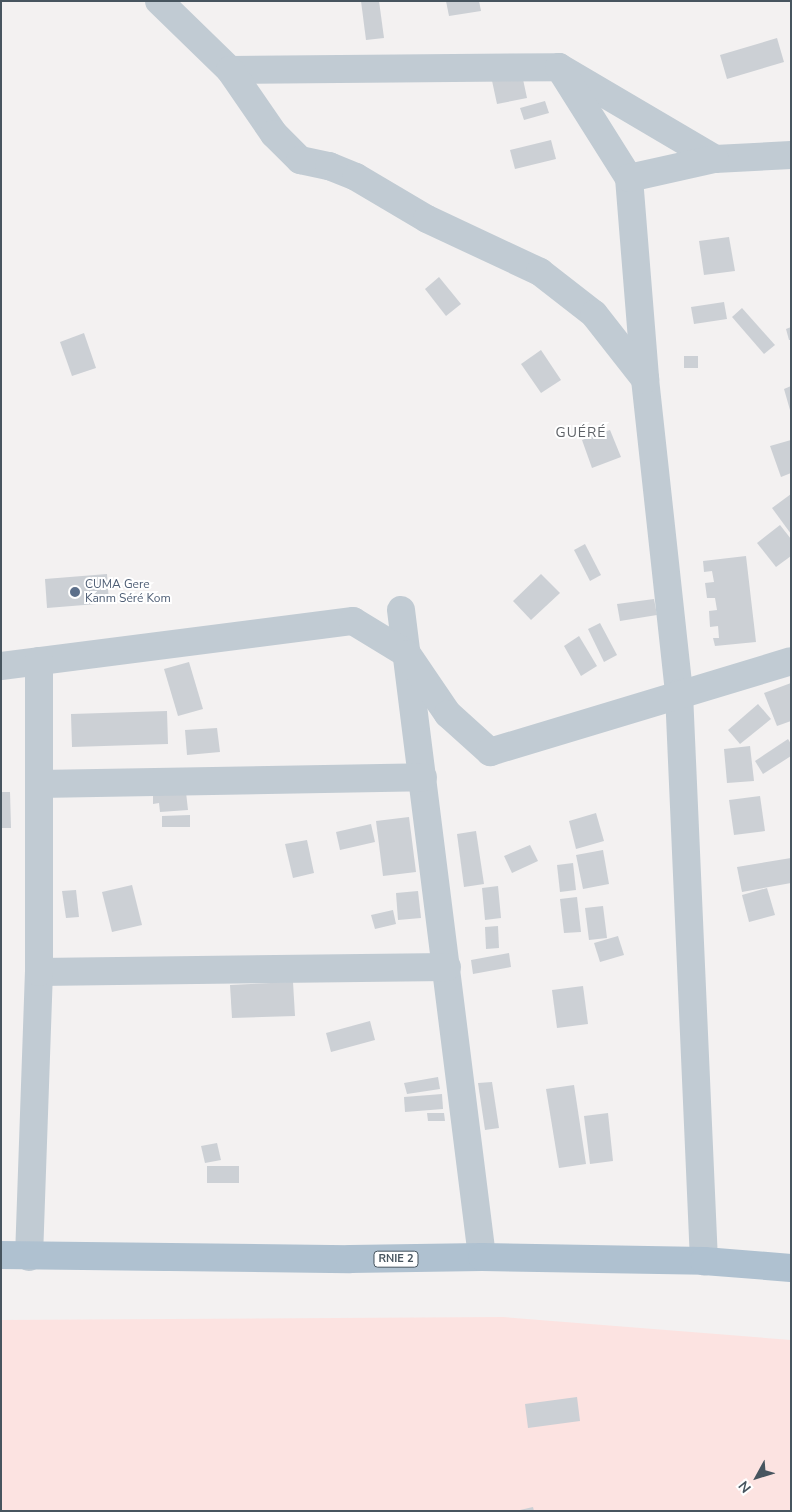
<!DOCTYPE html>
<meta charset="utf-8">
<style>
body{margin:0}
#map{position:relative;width:792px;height:1512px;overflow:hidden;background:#f3f1f1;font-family:"Nunito Sans",sans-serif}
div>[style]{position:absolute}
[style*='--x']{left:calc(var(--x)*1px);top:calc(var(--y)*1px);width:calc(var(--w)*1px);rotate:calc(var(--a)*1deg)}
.medical>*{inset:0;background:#fce3e1}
.building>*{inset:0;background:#ccd0d5}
.minor>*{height:28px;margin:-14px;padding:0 14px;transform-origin:14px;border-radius:14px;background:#c1cbd3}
.major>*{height:28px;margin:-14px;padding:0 14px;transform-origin:14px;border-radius:14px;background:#afc1d0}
.dots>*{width:14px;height:14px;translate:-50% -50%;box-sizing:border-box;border:2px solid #fff;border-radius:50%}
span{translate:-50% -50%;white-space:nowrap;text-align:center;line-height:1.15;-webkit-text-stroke:4px #fff;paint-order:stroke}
.shield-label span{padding:1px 4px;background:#fff;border:1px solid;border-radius:4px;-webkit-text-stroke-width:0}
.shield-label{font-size:11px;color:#47555f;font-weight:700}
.service-label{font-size:12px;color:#4e5e75}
.left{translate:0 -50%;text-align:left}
.neighbourhood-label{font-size:14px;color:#5d6166;letter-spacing:1px}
.frame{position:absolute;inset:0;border:2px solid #47555f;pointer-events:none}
.north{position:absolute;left:732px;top:1452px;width:50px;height:50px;-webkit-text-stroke:4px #fff;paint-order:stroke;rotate:231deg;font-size:14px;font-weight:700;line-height:20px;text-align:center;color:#47555f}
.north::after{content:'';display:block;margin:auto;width:18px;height:22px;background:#47555f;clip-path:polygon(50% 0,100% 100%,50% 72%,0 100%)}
</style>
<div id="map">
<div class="medical">
<div style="clip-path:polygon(503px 1317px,791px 1340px,791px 1511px,1px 1511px,1px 1320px)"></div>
</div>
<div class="building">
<div style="clip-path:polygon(361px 1px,379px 1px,384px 38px,366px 40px)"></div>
<div style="clip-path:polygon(446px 1px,479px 1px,481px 11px,449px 16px)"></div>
<div style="clip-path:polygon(777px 38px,784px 62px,727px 79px,720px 55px)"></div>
<div style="clip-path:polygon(521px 70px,527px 98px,497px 104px,491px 76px)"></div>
<div style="clip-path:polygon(545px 101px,549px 113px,524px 120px,520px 108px)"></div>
<div style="clip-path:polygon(551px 140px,556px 159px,515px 169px,510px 150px)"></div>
<div style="clip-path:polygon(729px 237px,735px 271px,704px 275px,699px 241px)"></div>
<div style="clip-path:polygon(439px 277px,461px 304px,446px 316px,425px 289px)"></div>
<div style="clip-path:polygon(724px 302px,727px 319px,694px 324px,691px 307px)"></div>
<div style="clip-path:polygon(742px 308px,775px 345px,764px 354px,732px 317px)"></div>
<div style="clip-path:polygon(791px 327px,791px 340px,789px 340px,786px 329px)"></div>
<div style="clip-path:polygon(84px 333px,96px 368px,72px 376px,60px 342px)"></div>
<div style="clip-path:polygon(541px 350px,561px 380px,541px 393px,521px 364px)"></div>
<div style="clip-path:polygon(684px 356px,698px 356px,698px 368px,684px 368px)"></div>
<div style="clip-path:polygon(791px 386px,791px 410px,790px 410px,784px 389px)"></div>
<div style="clip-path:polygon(610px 430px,621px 457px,592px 468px,582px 440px)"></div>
<div style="clip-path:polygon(791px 440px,791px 473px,781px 477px,770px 446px)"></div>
<div style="clip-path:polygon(791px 494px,791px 534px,772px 508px)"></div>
<div style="clip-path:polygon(780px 525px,791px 539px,791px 556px,776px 567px,757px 543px)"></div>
<div style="clip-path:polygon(585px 544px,601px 575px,590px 581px,574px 550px)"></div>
<div style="clip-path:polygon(746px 556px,756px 642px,715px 646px,713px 638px,719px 638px,718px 626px,710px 627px,709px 611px,717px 610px,715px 598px,707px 598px,705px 583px,714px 582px,712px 571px,704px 572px,703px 561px)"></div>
<div style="clip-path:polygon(107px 574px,109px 603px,47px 608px,45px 579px)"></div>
<div style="clip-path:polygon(541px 574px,560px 593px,531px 620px,513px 601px)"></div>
<div style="clip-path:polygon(654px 599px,657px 615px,620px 621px,617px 604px)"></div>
<div style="clip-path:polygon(600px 623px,617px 655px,604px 662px,588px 629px)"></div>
<div style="clip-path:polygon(579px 636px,597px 666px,581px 676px,564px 646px)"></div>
<div style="clip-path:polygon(189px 662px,203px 709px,178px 716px,164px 669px)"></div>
<div style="clip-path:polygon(791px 683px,791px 721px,777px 726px,764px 693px)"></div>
<div style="clip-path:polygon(758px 704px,771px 719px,740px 744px,728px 730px)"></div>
<div style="clip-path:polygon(167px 711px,168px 744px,72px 747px,71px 714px)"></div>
<div style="clip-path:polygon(217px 728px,220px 752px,187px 755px,185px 730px)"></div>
<div style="clip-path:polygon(788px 739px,791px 744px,791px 756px,763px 774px,755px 761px)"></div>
<div style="clip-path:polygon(750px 746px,754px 781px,727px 783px,724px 749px)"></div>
<div style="clip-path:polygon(1px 792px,10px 792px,11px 828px,1px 828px)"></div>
<div style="clip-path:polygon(186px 792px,188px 810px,160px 812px,159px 803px,153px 804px,153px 795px)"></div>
<div style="clip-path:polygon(760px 796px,765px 831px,734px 835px,729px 800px)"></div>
<div style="clip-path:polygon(596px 813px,604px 841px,576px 849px,569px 821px)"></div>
<div style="clip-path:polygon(190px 815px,190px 827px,162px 827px,162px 816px)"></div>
<div style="clip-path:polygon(409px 817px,416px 872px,383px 876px,376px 821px)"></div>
<div style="clip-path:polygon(371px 824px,375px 842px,340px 850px,336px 832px)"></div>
<div style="clip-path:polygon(476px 831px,484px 884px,464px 887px,457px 834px)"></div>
<div style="clip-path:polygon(307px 840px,314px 873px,293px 878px,285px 844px)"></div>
<div style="clip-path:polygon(530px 845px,538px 861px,512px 873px,504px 856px)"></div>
<div style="clip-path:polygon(603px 850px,609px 884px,583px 889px,576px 855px)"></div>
<div style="clip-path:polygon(791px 858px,791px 883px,742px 892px,737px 867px)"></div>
<div style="clip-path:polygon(573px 863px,576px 890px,560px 892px,557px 865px)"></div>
<div style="clip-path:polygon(132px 885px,142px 925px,112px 932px,102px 892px)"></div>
<div style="clip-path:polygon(498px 886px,501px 918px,485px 920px,482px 888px)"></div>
<div style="clip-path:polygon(767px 888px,775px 915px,749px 922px,742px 895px)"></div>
<div style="clip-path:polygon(76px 890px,79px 917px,66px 918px,62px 891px)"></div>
<div style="clip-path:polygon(418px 891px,421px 918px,398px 920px,396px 893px)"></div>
<div style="clip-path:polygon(577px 897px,581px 932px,564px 933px,560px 899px)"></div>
<div style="clip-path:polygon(603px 906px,607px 938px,589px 940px,585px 908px)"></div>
<div style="clip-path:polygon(393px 910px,396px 924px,375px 929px,371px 915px)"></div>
<div style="clip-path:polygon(498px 926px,499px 948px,486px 949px,485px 927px)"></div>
<div style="clip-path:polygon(618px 936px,624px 955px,600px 962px,594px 943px)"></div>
<div style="clip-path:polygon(509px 953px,511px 967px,473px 974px,471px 960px)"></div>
<div style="clip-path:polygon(293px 982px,295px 1016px,232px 1018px,230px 985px)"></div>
<div style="clip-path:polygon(583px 986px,588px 1024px,557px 1028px,552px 990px)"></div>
<div style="clip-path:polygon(370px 1021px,375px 1040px,331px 1052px,326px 1033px)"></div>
<div style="clip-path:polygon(438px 1077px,440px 1089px,407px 1094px,404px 1083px)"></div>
<div style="clip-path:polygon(492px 1082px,499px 1128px,485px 1130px,478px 1083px)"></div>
<div style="clip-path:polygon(574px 1085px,586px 1164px,559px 1168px,546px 1089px)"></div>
<div style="clip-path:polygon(442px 1094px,443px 1109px,405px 1112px,404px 1097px)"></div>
<div style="clip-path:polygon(427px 1113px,444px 1113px,445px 1121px,428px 1121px)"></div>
<div style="clip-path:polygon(608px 1113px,613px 1161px,590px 1164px,584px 1116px)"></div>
<div style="clip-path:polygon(217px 1143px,221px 1160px,205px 1163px,201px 1146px)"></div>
<div style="clip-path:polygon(207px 1166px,239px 1166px,239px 1183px,207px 1183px)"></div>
<div style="clip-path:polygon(577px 1397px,580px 1421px,528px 1428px,525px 1404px)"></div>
<div style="clip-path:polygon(533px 1507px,534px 1511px,520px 1511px,520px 1510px)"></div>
</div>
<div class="minor">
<div style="--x:159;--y:1;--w:99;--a:44.2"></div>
<div style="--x:230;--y:70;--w:329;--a:-0.5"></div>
<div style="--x:559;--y:67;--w:181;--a:30.5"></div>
<div style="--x:715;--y:159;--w:76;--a:-3"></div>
<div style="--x:559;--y:67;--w:131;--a:57.8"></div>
<div style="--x:629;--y:178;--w:202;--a:85.4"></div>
<div style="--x:645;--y:379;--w:316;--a:83.8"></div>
<div style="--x:679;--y:693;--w:569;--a:87.48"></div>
<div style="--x:230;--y:70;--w:78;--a:55.5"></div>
<div style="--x:274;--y:134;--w:37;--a:45"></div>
<div style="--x:300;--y:160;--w:30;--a:12"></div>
<div style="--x:329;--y:166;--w:29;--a:22"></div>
<div style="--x:356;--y:177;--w:82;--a:30.6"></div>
<div style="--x:427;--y:219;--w:125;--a:25.1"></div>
<div style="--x:540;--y:272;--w:68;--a:37.9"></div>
<div style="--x:594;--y:314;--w:83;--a:51.9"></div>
<div style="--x:629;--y:178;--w:88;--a:-12.5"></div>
<div style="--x:401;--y:610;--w:652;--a:82.86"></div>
<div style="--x:1;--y:666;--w:355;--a:-7.3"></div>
<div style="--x:353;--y:621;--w:63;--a:31.4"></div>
<div style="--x:407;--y:654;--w:73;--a:55.7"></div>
<div style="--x:448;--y:714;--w:57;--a:42.1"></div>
<div style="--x:490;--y:752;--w:314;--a:-16.8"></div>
<div style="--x:39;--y:784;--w:384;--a:-1"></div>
<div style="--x:39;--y:972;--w:408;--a:-0.7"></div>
<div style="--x:29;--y:1257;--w:285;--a:-88"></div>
<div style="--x:39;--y:972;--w:311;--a:-90"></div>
</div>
<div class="major">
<div style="--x:1;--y:1255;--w:349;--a:0.7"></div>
<div style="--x:350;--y:1259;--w:132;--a:-0.9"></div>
<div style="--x:482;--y:1257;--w:222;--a:1"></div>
<div style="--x:704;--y:1261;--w:87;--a:4.6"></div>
</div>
<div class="dots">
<div style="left:75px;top:592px;background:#5c6f8a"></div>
</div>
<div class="shield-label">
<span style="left:396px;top:1259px">RNIE 2</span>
</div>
<div class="service-label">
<span class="left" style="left:85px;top:592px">CUMA Gere<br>Kanm Séré Kom</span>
</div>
<div class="neighbourhood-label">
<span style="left:581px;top:433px">GUÉRÉ</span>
</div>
<div class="frame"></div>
<div class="north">N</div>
</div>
